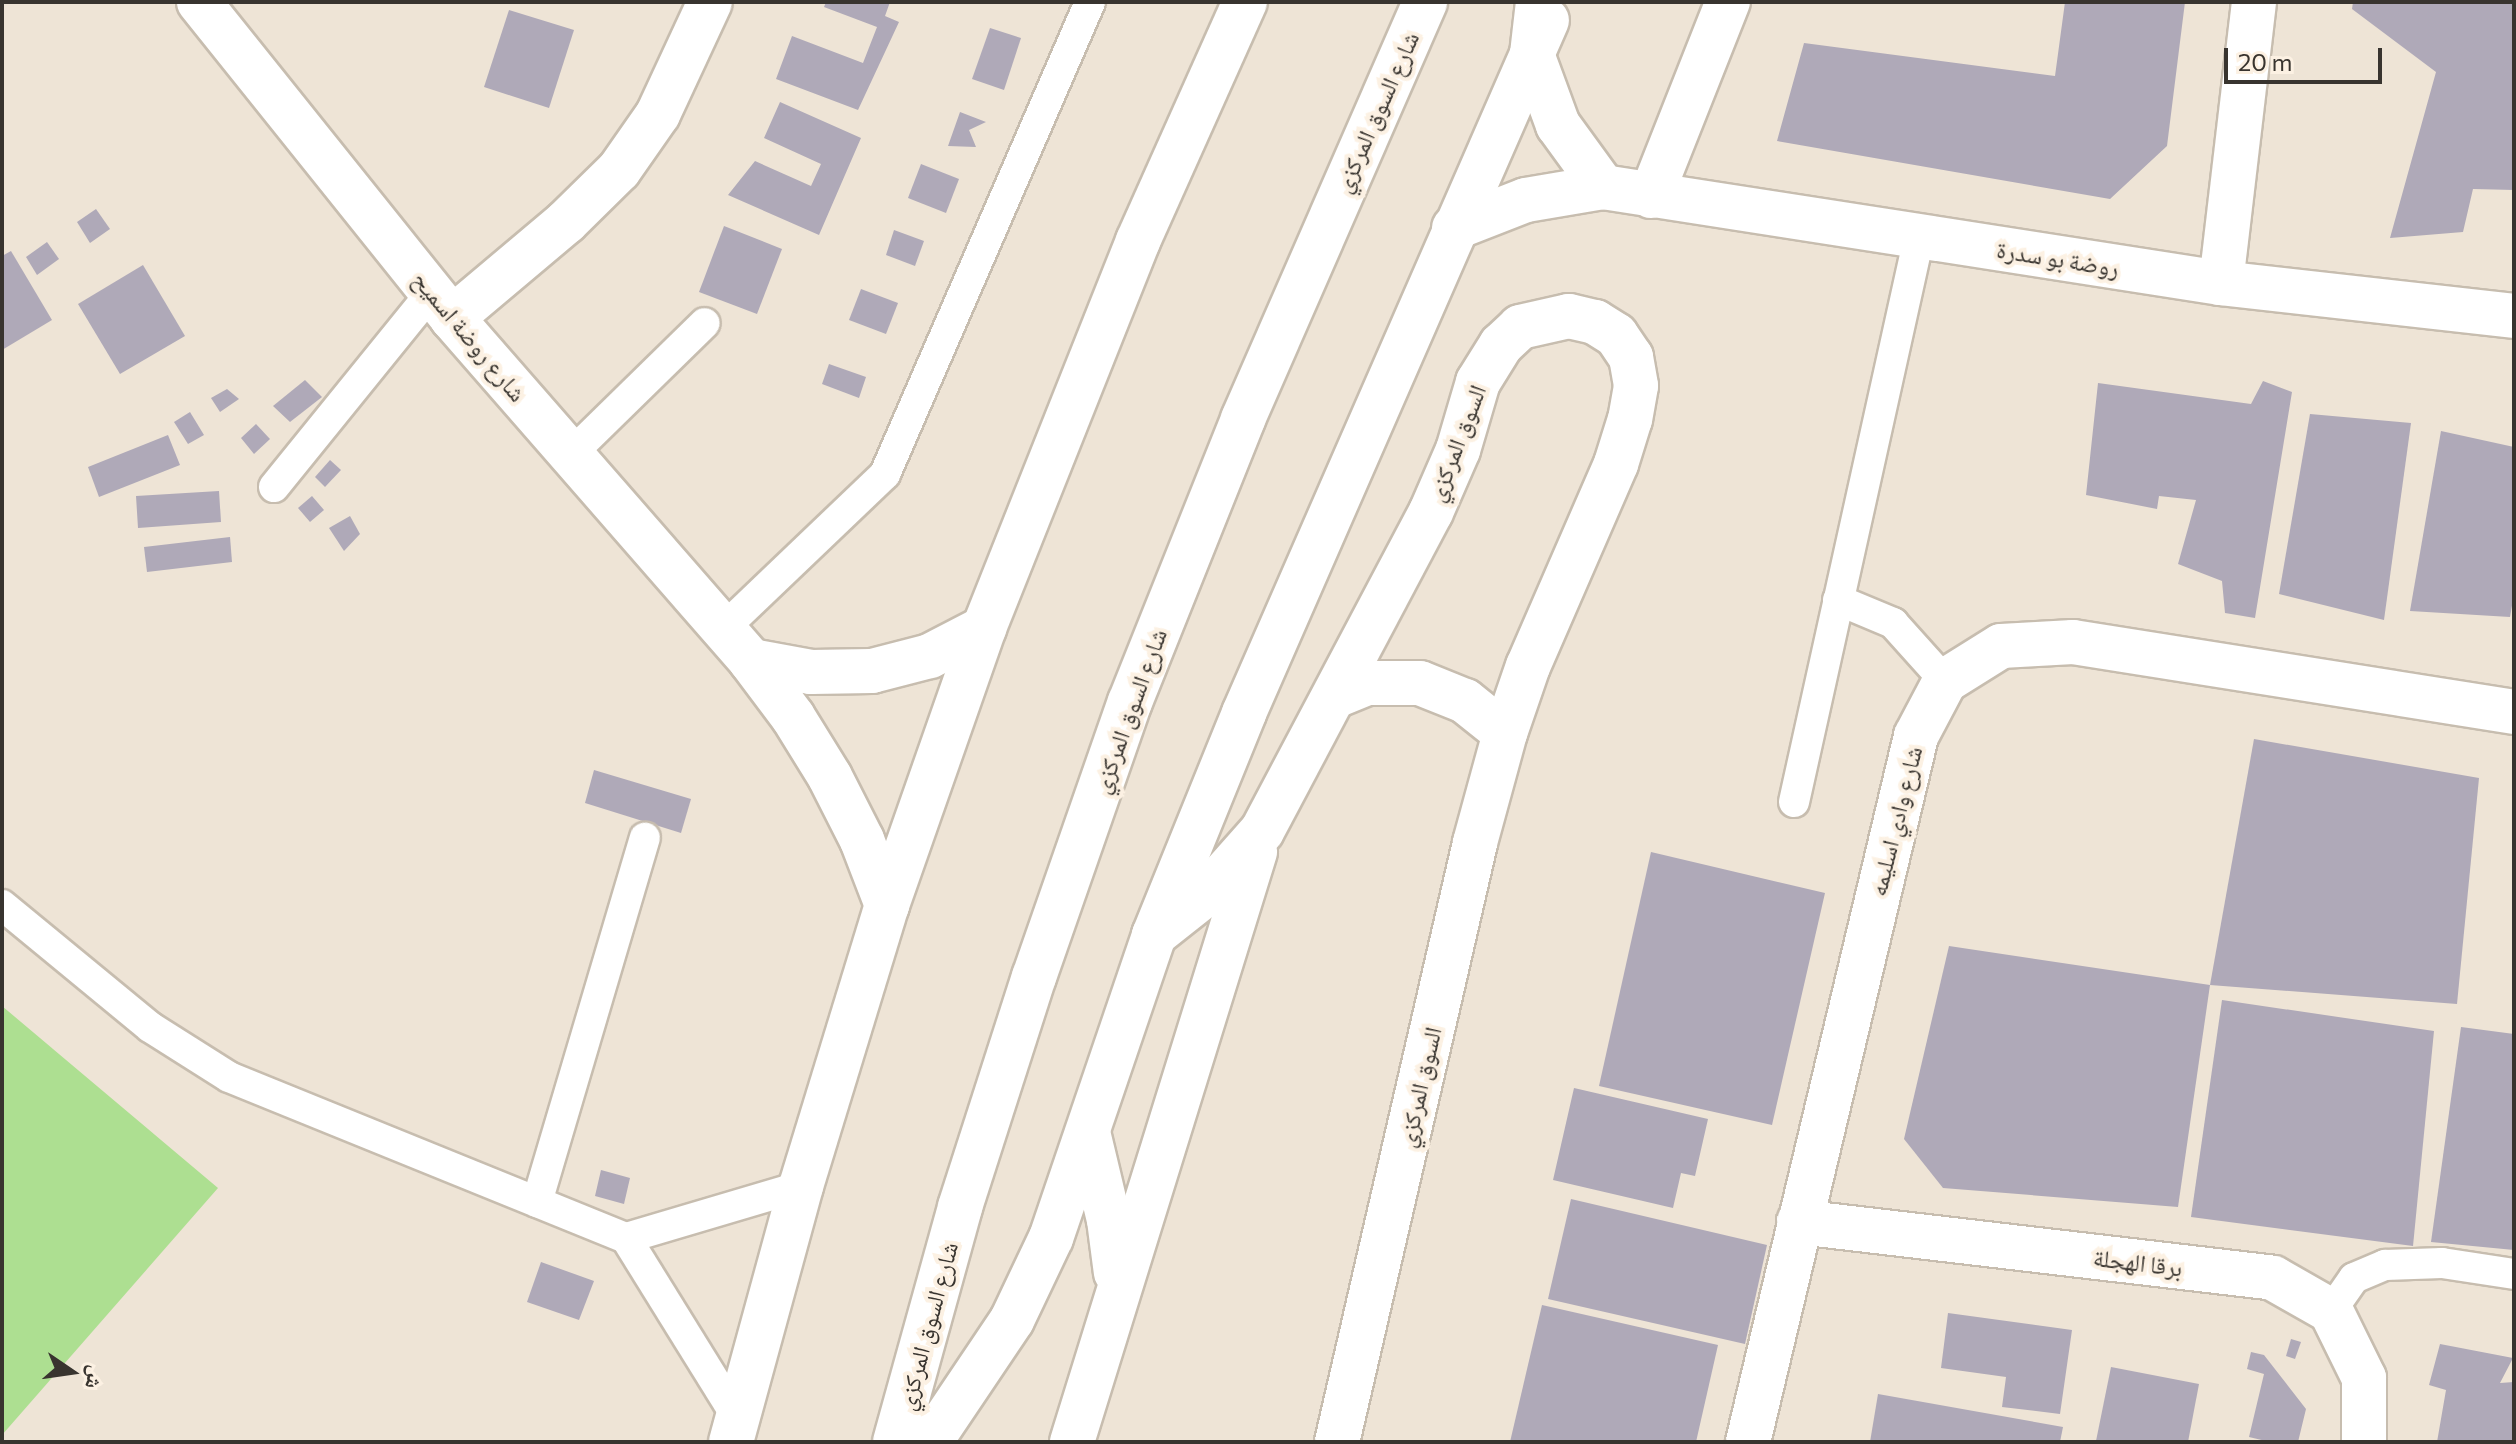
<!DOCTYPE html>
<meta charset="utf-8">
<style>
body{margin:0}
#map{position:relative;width:2516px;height:1444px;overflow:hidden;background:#eee4d6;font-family:Commissioner,"Noto Naskh Arabic",sans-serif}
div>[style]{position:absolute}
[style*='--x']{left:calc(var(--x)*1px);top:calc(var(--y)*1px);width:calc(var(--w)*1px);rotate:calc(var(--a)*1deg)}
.green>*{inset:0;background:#addf91}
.building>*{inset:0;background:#afa9b8}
.roads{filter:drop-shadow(2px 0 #c7bdaf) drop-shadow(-2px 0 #c7bdaf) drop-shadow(0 2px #c7bdaf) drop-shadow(0 -2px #c7bdaf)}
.lane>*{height:30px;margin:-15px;padding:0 15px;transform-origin:15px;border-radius:15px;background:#fff}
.street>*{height:44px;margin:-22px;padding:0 22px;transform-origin:22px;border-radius:22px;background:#fff}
.secondary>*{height:44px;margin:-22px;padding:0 22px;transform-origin:22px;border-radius:22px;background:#fff}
span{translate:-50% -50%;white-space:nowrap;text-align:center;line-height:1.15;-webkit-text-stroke:8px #fcf1e3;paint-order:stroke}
.street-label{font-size:24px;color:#38342f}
.frame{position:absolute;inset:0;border:4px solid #38342f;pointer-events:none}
.north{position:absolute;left:32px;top:1332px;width:80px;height:80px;-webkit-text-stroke:6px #fcf1e3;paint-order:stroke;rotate:103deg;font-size:22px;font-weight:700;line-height:32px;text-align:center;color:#38342f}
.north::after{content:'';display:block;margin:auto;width:28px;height:36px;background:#38342f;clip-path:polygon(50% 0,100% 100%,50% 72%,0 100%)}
.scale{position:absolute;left:2224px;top:48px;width:158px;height:36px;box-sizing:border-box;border:4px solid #38342f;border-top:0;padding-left:10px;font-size:24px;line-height:28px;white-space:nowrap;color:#38342f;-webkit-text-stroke:6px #fcf1e3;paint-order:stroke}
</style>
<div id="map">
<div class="green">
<div style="clip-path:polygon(2px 1006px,218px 1188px,2px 1435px)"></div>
</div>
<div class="building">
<div style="clip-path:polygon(826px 2px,890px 2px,885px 16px,899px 22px,858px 110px,776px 79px,792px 36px,863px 63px,877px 27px,824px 7px)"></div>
<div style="clip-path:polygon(2065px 2px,2185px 2px,2167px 146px,2110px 199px,1777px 141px,1804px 43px,2055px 76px)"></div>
<div style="clip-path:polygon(2353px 2px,2514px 2px,2514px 190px,2473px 189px,2463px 232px,2390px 238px,2436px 72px,2352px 9px)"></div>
<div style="clip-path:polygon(509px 10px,574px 30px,549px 108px,484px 87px)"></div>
<div style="clip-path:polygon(990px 28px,1021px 38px,1004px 90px,972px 79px)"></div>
<div style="clip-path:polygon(780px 102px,861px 138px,819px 235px,728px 195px,755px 161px,811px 186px,821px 164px,764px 138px)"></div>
<div style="clip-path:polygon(960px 112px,986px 122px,969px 130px,976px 147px,948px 146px)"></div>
<div style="clip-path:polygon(921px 164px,959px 179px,946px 213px,908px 198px)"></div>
<div style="clip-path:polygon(96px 209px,110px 229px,90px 243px,77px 222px)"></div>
<div style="clip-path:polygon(724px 226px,782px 249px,757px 314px,699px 292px)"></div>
<div style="clip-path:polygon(894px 230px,924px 241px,915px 266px,886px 255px)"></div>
<div style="clip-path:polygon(47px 242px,59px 259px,37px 275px,26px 257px)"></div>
<div style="clip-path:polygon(11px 251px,52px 320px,2px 350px,2px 256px)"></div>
<div style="clip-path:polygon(143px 265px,185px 336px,120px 374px,78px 304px)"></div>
<div style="clip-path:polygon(861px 289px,898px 303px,886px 334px,849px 320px)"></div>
<div style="clip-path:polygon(829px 364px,866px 377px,859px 398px,822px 384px)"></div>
<div style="clip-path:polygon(305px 380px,322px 397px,290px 422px,273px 406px)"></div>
<div style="clip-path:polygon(2263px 381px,2292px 392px,2255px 618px,2225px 613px,2222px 581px,2178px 564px,2196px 500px,2159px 496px,2157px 509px,2086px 495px,2098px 383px,2251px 404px)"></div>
<div style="clip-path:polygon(227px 389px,239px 399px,220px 412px,211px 398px)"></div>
<div style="clip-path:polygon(190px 412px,204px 435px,188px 444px,174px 422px)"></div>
<div style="clip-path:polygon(2310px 414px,2411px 423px,2384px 620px,2279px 594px)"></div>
<div style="clip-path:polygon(256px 424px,270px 439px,254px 454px,241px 438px)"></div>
<div style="clip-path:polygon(2441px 431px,2514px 447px,2514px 594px,2510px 617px,2410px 611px)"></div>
<div style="clip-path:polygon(168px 435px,180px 465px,99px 497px,88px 467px)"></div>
<div style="clip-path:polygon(330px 460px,341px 470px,325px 487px,315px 477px)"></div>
<div style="clip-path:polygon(219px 491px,221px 522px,138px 528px,136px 496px)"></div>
<div style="clip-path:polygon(312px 496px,324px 510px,310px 522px,298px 508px)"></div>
<div style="clip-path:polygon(350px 516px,360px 534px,344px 551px,329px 528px)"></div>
<div style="clip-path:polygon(230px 537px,232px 562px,147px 572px,144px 547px)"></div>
<div style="clip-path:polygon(2254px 739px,2479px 778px,2457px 1004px,2210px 985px)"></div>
<div style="clip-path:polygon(594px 770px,691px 799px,681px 833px,585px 803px)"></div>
<div style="clip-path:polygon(1651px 852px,1825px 893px,1772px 1125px,1599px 1086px)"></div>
<div style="clip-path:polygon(1949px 946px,2210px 985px,2178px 1207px,1943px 1188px,1904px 1139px)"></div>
<div style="clip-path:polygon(2222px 1000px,2434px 1031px,2413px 1246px,2191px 1217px)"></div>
<div style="clip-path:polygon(2461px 1027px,2514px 1034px,2514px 1250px,2431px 1242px)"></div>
<div style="clip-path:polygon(1574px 1088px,1708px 1119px,1695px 1176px,1681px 1173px,1673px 1208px,1553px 1180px)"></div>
<div style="clip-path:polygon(601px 1170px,630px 1178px,624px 1204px,595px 1196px)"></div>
<div style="clip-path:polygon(1571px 1199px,1767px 1245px,1745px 1344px,1548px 1299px)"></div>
<div style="clip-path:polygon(541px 1262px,594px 1281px,579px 1320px,527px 1302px)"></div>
<div style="clip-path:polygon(1542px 1305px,1718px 1345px,1696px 1442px,1510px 1442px)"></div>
<div style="clip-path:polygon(1948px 1313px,2072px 1330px,2060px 1414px,2002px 1407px,2006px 1377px,1941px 1368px)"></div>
<div style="clip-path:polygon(2291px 1339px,2301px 1342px,2295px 1359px,2286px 1356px)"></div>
<div style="clip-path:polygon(2440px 1344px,2513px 1358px,2500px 1383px,2514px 1382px,2514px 1442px,2437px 1442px,2446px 1390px,2429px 1385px)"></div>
<div style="clip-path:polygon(2251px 1352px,2264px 1355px,2306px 1409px,2298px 1442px,2270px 1442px,2249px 1437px,2264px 1374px,2247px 1369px)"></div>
<div style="clip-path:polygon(2111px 1367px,2199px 1384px,2188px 1442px,2096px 1441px)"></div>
<div style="clip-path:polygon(1878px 1394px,2063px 1427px,2060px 1442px,1870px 1442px)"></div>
</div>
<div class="roads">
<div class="lane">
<div style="--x:571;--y:454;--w:187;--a:-44.4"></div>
<div style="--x:274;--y:487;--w:250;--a:-51"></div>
<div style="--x:1838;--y:600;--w:60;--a:22.7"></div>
<div style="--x:1893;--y:623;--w:78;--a:48.1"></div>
<div style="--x:724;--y:628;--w:223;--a:-43.7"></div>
<div style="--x:885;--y:474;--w:515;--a:-66.52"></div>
<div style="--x:1794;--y:802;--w:579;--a:-77.52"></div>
<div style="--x:2;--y:905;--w:192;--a:39.5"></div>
<div style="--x:150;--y:1027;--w:93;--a:32.3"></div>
<div style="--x:229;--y:1077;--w:428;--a:22.1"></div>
<div style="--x:626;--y:1238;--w:211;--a:58.2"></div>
<div style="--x:537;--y:1202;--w:380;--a:-73.5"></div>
<div style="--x:626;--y:1238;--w:183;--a:-16.5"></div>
<div style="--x:2331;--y:1311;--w:40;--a:-55.1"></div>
<div style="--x:2354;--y:1278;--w:34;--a:-23"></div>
<div style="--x:2385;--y:1265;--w:57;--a:-2"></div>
<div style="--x:2442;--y:1263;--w:73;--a:8.7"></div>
</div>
<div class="street">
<div style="--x:199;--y:2;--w:405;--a:51.3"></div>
<div style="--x:452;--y:318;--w:455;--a:48.9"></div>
<div style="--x:751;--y:661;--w:70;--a:53.1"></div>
<div style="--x:793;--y:717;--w:70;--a:58.3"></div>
<div style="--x:830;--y:777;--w:71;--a:63.1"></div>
<div style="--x:862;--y:840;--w:70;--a:69"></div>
<div style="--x:1532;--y:54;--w:76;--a:69.9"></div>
<div style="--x:1558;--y:125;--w:77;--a:54"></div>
<div style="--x:1651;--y:196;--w:209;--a:-68.4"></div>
<div style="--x:1454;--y:228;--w:77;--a:-21.3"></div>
<div style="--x:1526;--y:200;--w:78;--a:-9.6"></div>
<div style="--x:1603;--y:187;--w:625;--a:8.83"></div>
<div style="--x:2221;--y:283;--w:295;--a:6.4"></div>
<div style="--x:2221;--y:283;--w:283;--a:-83.3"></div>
<div style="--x:452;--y:318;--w:149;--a:-40.1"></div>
<div style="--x:566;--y:222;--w:74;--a:-44.5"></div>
<div style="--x:619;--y:170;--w:68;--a:-55.1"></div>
<div style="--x:658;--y:114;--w:123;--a:-65.1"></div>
<div style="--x:751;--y:661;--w:61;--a:10.4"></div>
<div style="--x:811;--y:672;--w:61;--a:-0.9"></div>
<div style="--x:872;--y:671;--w:60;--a:-14.5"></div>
<div style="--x:930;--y:656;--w:61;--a:-27.4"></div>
<div style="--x:1335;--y:696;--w:35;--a:-22"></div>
<div style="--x:1367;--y:683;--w:53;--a:0"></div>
<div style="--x:1420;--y:683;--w:48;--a:21.8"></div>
<div style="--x:1465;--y:701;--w:51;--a:38.7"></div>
<div style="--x:1154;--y:935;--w:66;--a:-38.3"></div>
<div style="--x:1206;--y:894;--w:84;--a:-48.4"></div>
<div style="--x:1262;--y:831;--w:361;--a:-62.1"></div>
<div style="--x:1431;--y:512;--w:68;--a:-66.5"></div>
<div style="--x:1458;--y:450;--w:71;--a:-73.6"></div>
<div style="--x:1478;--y:382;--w:44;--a:-58.1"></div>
<div style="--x:1501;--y:345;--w:26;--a:-43"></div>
<div style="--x:1520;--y:327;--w:50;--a:-12.7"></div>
<div style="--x:1569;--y:316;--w:27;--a:13"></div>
<div style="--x:1595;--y:322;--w:25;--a:32"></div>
<div style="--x:1616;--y:335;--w:27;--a:56"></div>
<div style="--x:1631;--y:357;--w:29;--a:80"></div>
<div style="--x:1636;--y:386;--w:34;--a:100"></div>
<div style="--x:1630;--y:419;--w:47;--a:107.3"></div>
<div style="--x:1616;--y:464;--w:220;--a:113.5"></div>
<div style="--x:1528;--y:666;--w:71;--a:108.9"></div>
<div style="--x:1505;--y:733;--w:114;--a:105.3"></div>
<div style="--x:1475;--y:843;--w:615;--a:102.97"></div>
<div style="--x:1088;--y:1132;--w:90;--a:76.6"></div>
<div style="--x:1109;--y:1220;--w:53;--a:82.5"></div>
<div style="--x:1799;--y:1222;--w:477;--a:6.7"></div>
<div style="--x:2273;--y:1278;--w:67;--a:29.6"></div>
<div style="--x:2331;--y:1311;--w:75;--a:63.8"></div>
<div style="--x:2364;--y:1378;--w:64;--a:90"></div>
<div style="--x:930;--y:1442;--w:147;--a:-56.1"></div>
<div style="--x:1012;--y:1320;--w:91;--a:-64.6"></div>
<div style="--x:1051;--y:1238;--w:320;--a:-71.2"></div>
<div style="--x:1154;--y:935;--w:240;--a:-67.9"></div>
<div style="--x:1244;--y:713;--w:756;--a:-66.38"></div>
<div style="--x:1072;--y:1442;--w:618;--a:-72.77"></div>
<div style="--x:1748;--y:1442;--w:726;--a:-76.61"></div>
<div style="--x:1916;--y:736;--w:62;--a:-62.2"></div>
<div style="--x:1945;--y:681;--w:66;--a:-32"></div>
<div style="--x:2001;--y:646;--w:72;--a:-3.2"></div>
<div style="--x:2073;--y:642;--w:447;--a:9"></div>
</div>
<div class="secondary">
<div style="--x:1532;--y:54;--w:52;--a:-83.4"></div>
<div style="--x:731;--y:1442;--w:265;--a:-74.7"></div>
<div style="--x:801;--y:1186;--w:294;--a:-73"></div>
<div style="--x:887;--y:905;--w:293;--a:-70.7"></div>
<div style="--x:984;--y:628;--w:417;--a:-68.3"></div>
<div style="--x:1138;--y:241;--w:262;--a:-65.9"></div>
<div style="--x:895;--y:1442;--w:244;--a:-74.5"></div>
<div style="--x:960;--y:1207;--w:242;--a:-72.2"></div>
<div style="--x:1034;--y:977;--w:291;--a:-70.8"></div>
<div style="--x:1130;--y:702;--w:305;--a:-68.2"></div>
<div style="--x:1243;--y:419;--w:455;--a:-66.4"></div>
</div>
</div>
<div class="street-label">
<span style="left:1376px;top:112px;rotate:-66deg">شارع السوق المركزي</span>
<span style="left:2058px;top:258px;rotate:9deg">روضة بو سدرة</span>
<span style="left:470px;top:336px;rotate:50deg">شارع روضة اسميح</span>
<span style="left:1456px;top:443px;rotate:-69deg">السوق المركزي</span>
<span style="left:1129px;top:711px;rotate:-70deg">شارع السوق المركزي</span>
<span style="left:1895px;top:821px;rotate:-76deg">شارع وادي اسليمه</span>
<span style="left:1419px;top:1087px;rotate:-77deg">السوق المركزي</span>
<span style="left:2138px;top:1262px;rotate:7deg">برقا الهجلة</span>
<span style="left:927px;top:1326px;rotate:-75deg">شارع السوق المركزي</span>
</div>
<div class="frame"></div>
<div class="north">ش</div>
<div class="scale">20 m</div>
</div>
